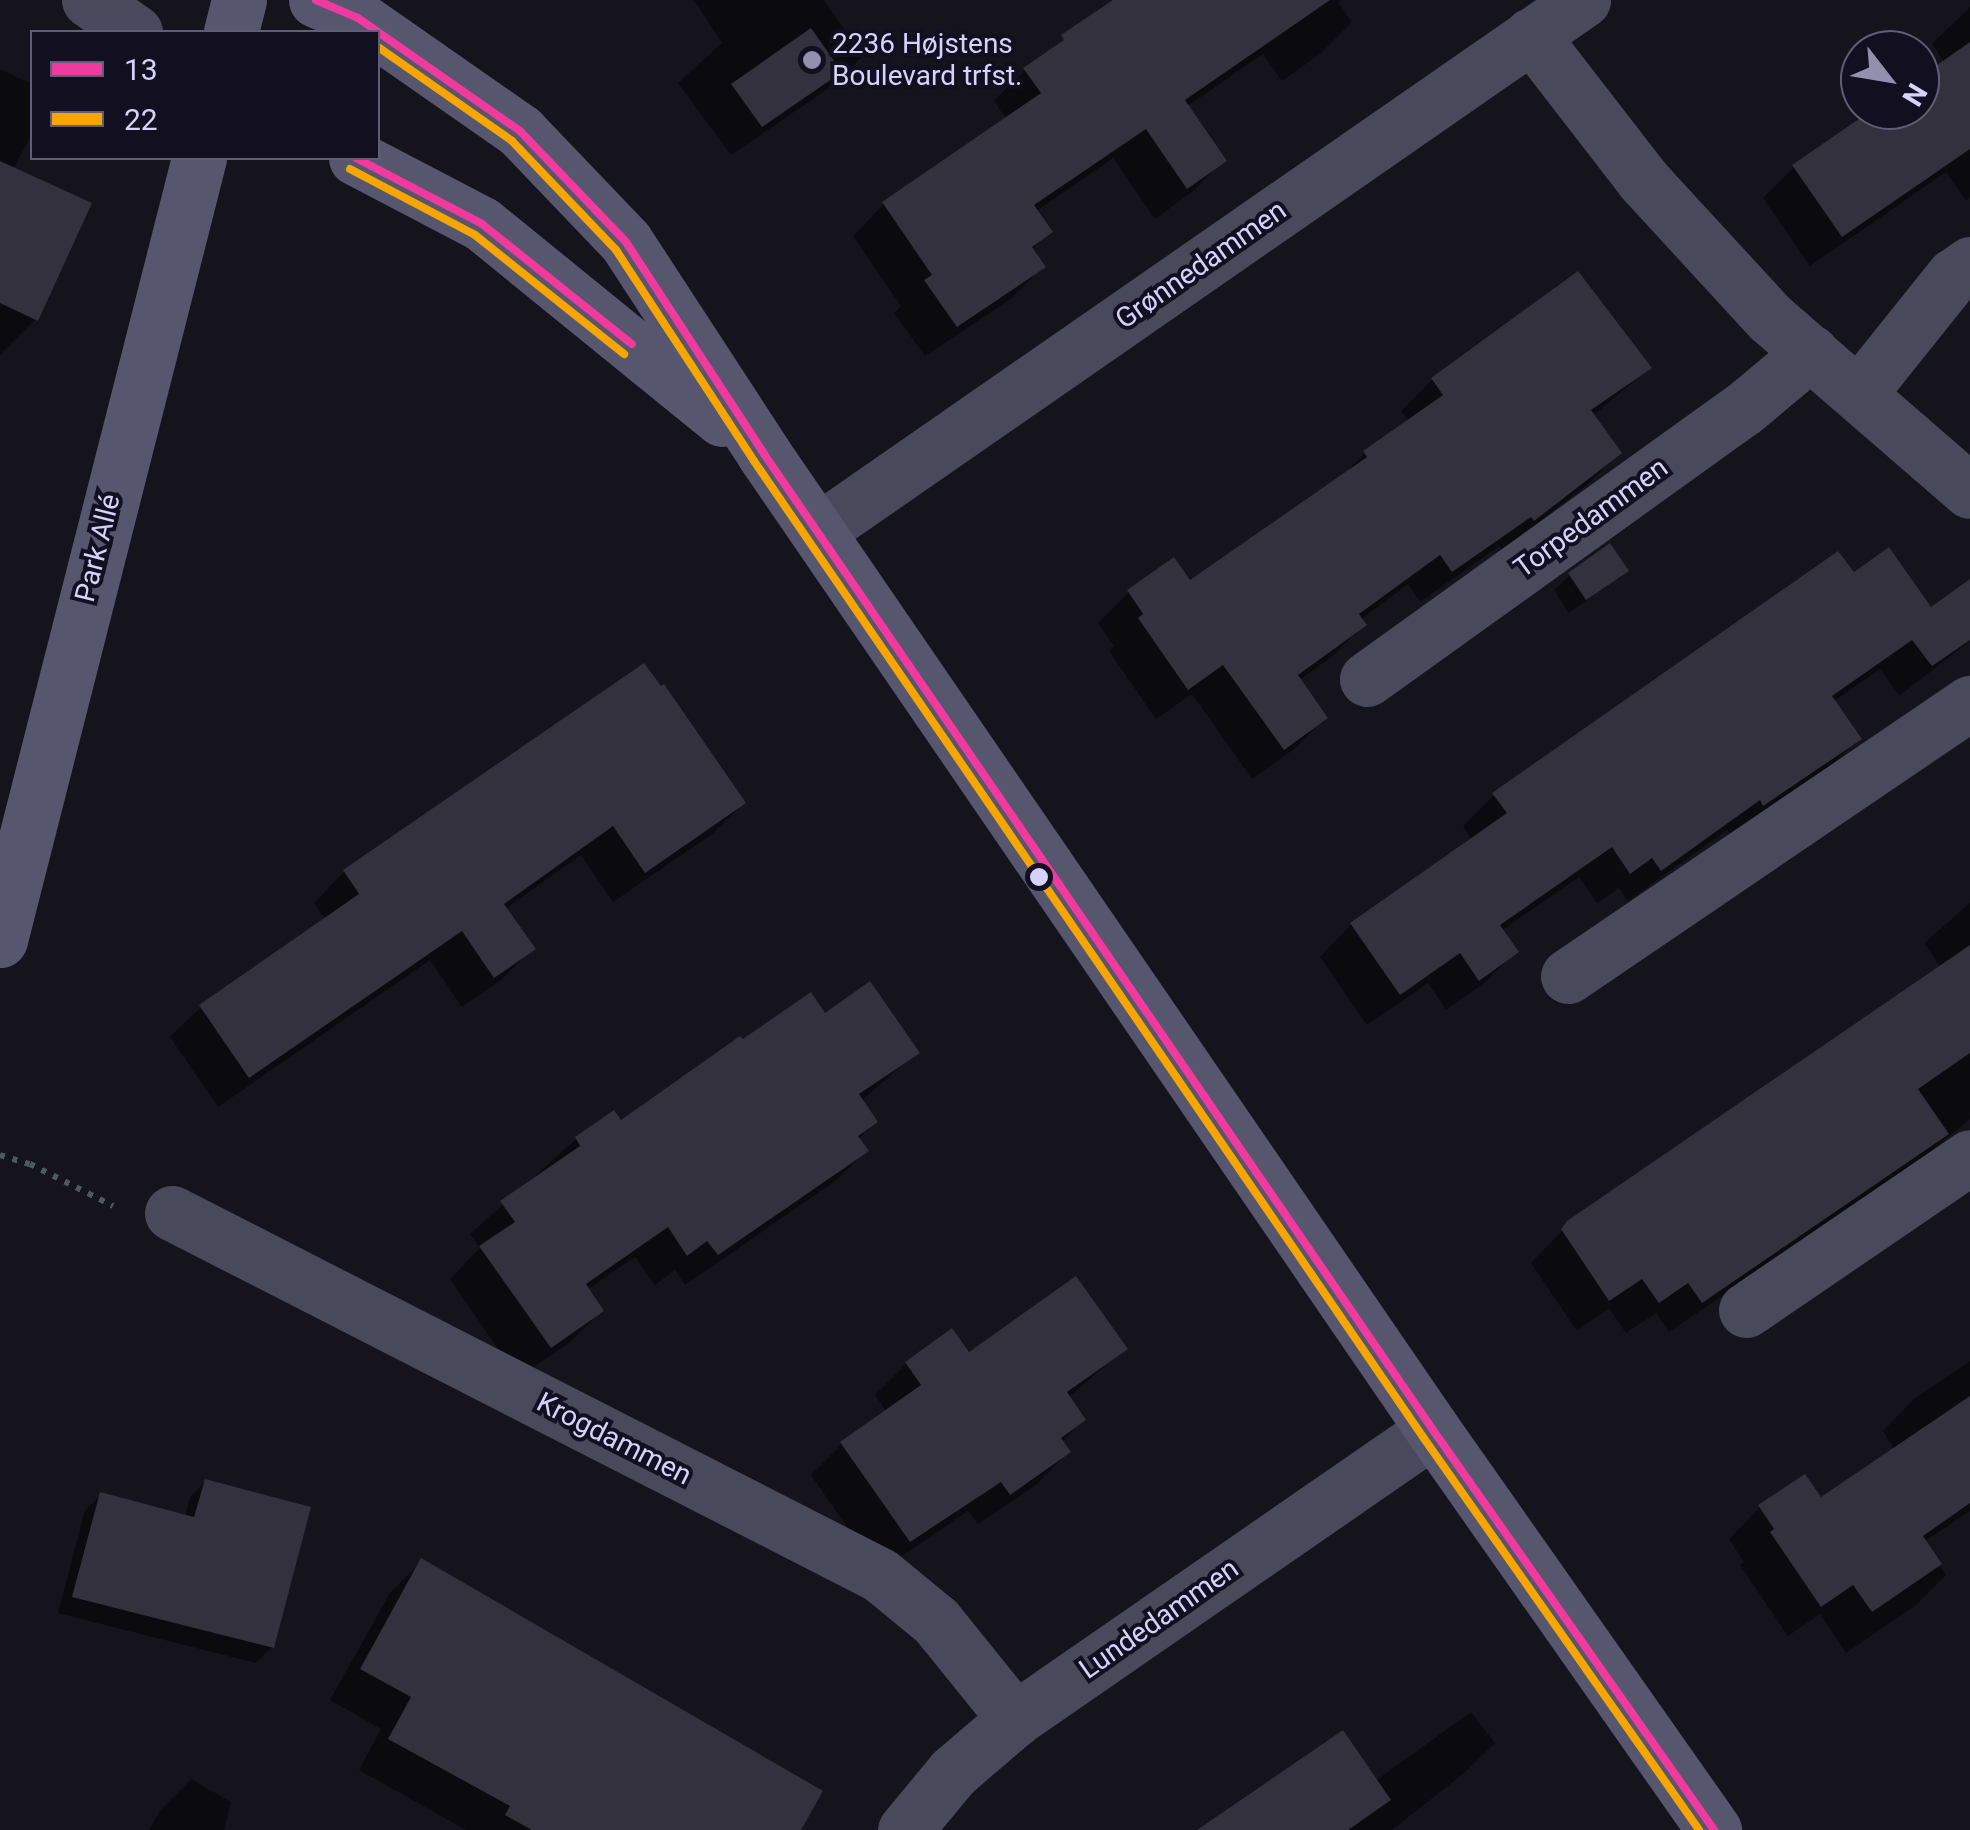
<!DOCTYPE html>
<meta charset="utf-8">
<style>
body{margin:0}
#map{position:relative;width:1970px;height:1830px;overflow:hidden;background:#15131c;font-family:Roboto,sans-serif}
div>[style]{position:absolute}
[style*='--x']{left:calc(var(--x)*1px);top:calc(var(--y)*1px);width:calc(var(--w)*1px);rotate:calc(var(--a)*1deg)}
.shadow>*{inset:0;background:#0007}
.building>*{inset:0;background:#33313e}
.path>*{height:6px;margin-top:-3px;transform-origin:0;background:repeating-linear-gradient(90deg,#4b5963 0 5px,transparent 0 13px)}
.street>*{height:55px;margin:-27.5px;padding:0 27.5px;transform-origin:27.5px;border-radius:27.5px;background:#49495c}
.secondary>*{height:55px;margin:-27.5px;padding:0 27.5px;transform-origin:27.5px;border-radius:27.5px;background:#56566e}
.bus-1>*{height:8px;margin:-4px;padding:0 4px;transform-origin:4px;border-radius:4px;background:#f13a9d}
.bus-2>*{height:8px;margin:-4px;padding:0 4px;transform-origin:4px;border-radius:4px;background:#f7a600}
.dots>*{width:28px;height:28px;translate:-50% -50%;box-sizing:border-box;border:5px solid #120f20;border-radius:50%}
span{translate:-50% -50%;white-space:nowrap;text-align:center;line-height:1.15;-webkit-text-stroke:8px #120f20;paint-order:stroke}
.poi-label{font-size:28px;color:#d6d3fa}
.left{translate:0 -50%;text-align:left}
.street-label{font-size:28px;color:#d6d3fa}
.legend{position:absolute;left:30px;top:30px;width:350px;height:130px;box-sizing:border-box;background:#120f20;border:2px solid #605d77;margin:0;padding:12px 18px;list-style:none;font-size:30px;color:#d6d3fa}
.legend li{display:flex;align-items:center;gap:20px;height:50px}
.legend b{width:50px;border:2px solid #605d77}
.north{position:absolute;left:1840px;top:30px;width:100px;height:100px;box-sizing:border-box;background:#120f20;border:2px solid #605d77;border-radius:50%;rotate:121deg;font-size:28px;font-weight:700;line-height:40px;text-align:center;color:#d6d3fa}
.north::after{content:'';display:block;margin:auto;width:35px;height:45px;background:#9290ac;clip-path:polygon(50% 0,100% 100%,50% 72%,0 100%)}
</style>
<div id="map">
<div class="shadow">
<div style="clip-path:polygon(694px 0,824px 0,863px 56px,832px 86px,731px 155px,678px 83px,722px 43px)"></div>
<div style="clip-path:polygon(1129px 0,1340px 0,1338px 2px,1352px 22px,1320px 54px,1282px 81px,1263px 54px,1186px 107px,1223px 161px,1192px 192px,1155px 219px,1113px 158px,1035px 212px,1050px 232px,1031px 250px,1043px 266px,1012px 298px,925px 356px,894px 313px,901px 306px,853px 236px,884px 204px,1007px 120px,994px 101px,1025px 70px)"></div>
<div style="clip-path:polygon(1970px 7px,1970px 197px,1966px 201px,1946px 172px,1810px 266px,1763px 198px,1794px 167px,1876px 110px,1920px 110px,1920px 80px,1945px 63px,1932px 44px)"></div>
<div style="clip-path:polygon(0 69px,32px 84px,32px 133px,13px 170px,36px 319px,0 355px)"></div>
<div style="clip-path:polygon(1578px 275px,1649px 368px,1593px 416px,1619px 453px,1588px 484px,1502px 550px,1499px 546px,1420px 602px,1408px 584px,1360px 620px,1363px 625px,1333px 656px,1299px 680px,1325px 718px,1294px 749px,1252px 779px,1192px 694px,1156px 719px,1109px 651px,1114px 646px,1098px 623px,1129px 592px,1189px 584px,1337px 481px,1365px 453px,1409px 422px,1401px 411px,1432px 380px)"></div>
<div style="clip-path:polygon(1626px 571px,1569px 613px,1554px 590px,1570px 575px)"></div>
<div style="clip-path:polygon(1853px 576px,1930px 611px,1970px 611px,1970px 641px,1899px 696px,1880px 669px,1833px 702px,1859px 738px,1827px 770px,1731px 835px,1727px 830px,1628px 901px,1619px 888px,1597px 903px,1579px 877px,1501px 931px,1516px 951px,1484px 983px,1446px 1010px,1428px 983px,1367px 1025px,1320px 957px,1351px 925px,1472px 840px,1463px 826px,1494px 795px)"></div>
<div style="clip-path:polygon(743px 803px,712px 834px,613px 902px,581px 855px,505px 909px,532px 949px,502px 979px,462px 1007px,430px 960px,218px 1107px,170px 1037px,201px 1007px,325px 920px,314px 903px,344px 872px)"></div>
<div style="clip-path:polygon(1970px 903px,1970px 1119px,1914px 1165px,1669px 1332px,1656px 1313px,1626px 1333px,1609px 1308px,1577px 1331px,1531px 1263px,1562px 1231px,1941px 968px,1924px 943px)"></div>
<div style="clip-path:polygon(825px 1016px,916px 1053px,861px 1101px,875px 1122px,858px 1139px,866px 1151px,834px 1182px,685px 1285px,675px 1270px,655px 1285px,635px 1257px,587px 1290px,601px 1311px,570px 1342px,518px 1378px,450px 1279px,480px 1248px,470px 1234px,576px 1139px,620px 1123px,742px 1043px)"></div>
<div style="clip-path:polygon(1124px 1349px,1068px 1398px,1083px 1420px,1061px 1442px,1068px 1452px,1037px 1484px,978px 1524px,968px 1511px,878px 1572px,811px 1475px,842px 1444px,887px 1412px,875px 1395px,907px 1363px,968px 1356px)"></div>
<div style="clip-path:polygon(1970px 1361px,1970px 1511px,1924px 1542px,1946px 1575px,1915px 1606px,1846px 1653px,1820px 1614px,1788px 1636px,1740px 1565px,1744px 1562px,1729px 1539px,1760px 1507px,1820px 1501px,1895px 1450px,1883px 1431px,1914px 1399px)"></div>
<div style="clip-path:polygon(205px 1482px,272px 1647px,256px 1663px,58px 1613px,85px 1510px,101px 1495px,185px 1517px,190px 1497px)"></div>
<div style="clip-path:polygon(421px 1562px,798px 1830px,466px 1830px,359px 1770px,381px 1729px,330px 1700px,390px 1593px)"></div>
<div style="clip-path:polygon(1471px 1712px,1495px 1743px,1463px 1774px,1392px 1830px,1202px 1830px,1375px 1781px)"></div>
<div style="clip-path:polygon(191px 1779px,231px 1802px,224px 1830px,149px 1830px,160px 1811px)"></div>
</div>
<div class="building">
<div style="clip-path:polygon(1113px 0,1330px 0,1185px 100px,1227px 161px,1187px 189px,1146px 129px,1034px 205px,1053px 232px,1032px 247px,1046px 267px,957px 327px,924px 280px,932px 275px,882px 202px,1041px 93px,1023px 68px,1064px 40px,1061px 35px)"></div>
<div style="clip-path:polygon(811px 28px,842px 72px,762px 127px,731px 84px)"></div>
<div style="clip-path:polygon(1970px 42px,1970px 149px,1842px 237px,1792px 165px,1872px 110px,1920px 110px,1920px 77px)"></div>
<div style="clip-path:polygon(0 161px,92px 203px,38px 321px,0 303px)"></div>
<div style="clip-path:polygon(1578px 271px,1652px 368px,1591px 410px,1622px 453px,1534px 521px,1531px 517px,1452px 572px,1440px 555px,1359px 614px,1367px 625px,1298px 675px,1328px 718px,1284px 750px,1223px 665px,1188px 690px,1138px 618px,1143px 614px,1127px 590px,1174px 557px,1190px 580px,1367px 457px,1363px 451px,1443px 395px,1431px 378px)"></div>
<div style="clip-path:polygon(1610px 543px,1629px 571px,1586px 600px,1568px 573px)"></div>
<div style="clip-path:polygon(1889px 547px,1931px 607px,1970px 579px,1970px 640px,1932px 666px,1912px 640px,1832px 696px,1862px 739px,1763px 806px,1760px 800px,1661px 871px,1652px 858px,1630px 874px,1612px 847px,1500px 925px,1519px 952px,1479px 981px,1460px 953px,1400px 995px,1350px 923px,1507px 813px,1492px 793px,1838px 551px,1854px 572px)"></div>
<div style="clip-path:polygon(644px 663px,661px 686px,664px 684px,746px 803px,645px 873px,613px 826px,504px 904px,536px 949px,494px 978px,462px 931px,249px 1078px,199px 1005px,359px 894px,343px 870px)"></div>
<div style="clip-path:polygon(1970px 945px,1970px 1053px,1918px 1089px,1949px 1134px,1702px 1303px,1688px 1283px,1659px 1303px,1642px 1279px,1609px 1301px,1561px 1229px,1567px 1221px)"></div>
<div style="clip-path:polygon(870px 981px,920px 1053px,859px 1094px,878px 1122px,858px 1136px,869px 1151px,718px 1255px,707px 1241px,687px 1256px,668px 1227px,586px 1284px,604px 1311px,551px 1348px,479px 1246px,515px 1222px,500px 1201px,580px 1146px,575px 1137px,614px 1110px,621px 1120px,740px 1036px,743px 1039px,811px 992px,825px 1013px)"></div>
<div style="clip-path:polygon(1076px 1276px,1128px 1349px,1067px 1392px,1086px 1420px,1061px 1438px,1071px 1452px,1010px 1495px,1001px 1482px,910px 1542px,840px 1442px,921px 1385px,905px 1362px,952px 1328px,969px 1352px)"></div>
<div style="clip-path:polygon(1970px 1396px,1970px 1503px,1923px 1536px,1942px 1564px,1872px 1612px,1853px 1585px,1821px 1607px,1770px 1532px,1774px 1529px,1758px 1505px,1805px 1474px,1821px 1497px)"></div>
<div style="clip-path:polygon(205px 1479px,311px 1507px,274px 1648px,72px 1597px,100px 1492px,194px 1517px)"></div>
<div style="clip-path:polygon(421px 1558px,823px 1791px,801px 1830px,532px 1830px,505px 1815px,510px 1806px,388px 1739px,411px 1697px,360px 1669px)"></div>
<div style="clip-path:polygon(1343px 1730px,1391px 1800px,1348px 1830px,1197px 1830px)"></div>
</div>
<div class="path">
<div style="--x:0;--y:1155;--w:31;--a:17"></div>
<div style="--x:30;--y:1164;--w:93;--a:26.8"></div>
</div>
<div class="street">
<div style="--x:89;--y:0;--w:56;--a:34.8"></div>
<div style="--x:1531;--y:35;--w:183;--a:52.3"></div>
<div style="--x:1643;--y:180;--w:188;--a:47.4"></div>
<div style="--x:1770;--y:318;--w:264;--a:40.9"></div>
<div style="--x:1860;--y:392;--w:149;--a:-51.3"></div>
<div style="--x:1953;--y:276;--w:21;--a:-35"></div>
<div style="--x:819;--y:530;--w:930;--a:-34.75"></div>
<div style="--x:1367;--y:679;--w:462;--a:-35.7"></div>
<div style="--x:1742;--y:410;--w:90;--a:-40"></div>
<div style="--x:1568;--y:976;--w:486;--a:-34.2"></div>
<div style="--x:172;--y:1213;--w:795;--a:27.08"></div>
<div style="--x:880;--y:1575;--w:72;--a:39.4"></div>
<div style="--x:936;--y:1621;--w:126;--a:51.1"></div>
<div style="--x:1746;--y:1310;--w:271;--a:-34.3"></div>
<div style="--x:905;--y:1830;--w:75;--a:-50.4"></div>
<div style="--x:953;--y:1772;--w:82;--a:-40.5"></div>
<div style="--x:1015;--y:1719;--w:508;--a:-34.66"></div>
</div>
<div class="secondary">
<div style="--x:316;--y:0;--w:46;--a:23.2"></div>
<div style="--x:358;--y:18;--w:198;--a:34.9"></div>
<div style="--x:520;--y:131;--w:153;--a:46.3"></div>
<div style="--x:626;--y:242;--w:253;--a:56.9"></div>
<div style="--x:764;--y:454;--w:1183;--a:55.57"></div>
<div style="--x:1433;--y:1430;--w:489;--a:54.9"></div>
<div style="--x:231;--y:32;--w:33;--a:-76"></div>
<div style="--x:356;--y:158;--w:142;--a:27.6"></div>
<div style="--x:482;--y:224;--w:309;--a:39.1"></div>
<div style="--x:0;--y:940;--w:807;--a:-75.72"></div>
</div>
<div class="bus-1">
<div style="--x:316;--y:0;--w:46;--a:23.2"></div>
<div style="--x:358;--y:18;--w:198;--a:34.9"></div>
<div style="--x:520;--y:131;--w:153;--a:46.3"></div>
<div style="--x:626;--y:242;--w:253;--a:56.9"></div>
<div style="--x:764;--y:454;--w:1183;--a:55.57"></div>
<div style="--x:1433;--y:1430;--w:489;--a:54.9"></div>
<div style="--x:356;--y:158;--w:142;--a:27.6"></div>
<div style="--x:482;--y:224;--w:192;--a:38.7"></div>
</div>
<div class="bus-2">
<div style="--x:378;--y:47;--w:164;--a:35"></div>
<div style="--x:512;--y:141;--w:151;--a:46.3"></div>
<div style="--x:616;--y:250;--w:252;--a:56.8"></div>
<div style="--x:754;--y:461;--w:1183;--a:55.57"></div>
<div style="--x:1423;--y:1437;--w:480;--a:54.9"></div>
<div style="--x:350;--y:169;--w:141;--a:27.8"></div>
<div style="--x:475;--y:235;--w:191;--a:38.6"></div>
</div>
<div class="dots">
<div style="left:812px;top:60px;background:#9290ac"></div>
<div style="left:1039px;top:877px;background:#d6d3fa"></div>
</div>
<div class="poi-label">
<span class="left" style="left:832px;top:60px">2236 Højstens<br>Boulevard trfst.</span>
</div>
<div class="street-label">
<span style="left:1201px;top:265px;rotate:-35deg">Grønnedammen</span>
<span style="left:1591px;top:518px;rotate:-36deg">Torpedammen</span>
<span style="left:98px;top:548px;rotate:-76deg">Park Allé</span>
<span style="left:614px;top:1439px;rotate:27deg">Krogdammen</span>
<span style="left:1159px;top:1619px;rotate:-35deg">Lundedammen</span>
</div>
<ul class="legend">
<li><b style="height:12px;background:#f13a9d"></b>13</li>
<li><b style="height:12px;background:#f7a600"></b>22</li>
</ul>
<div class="north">N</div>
</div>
